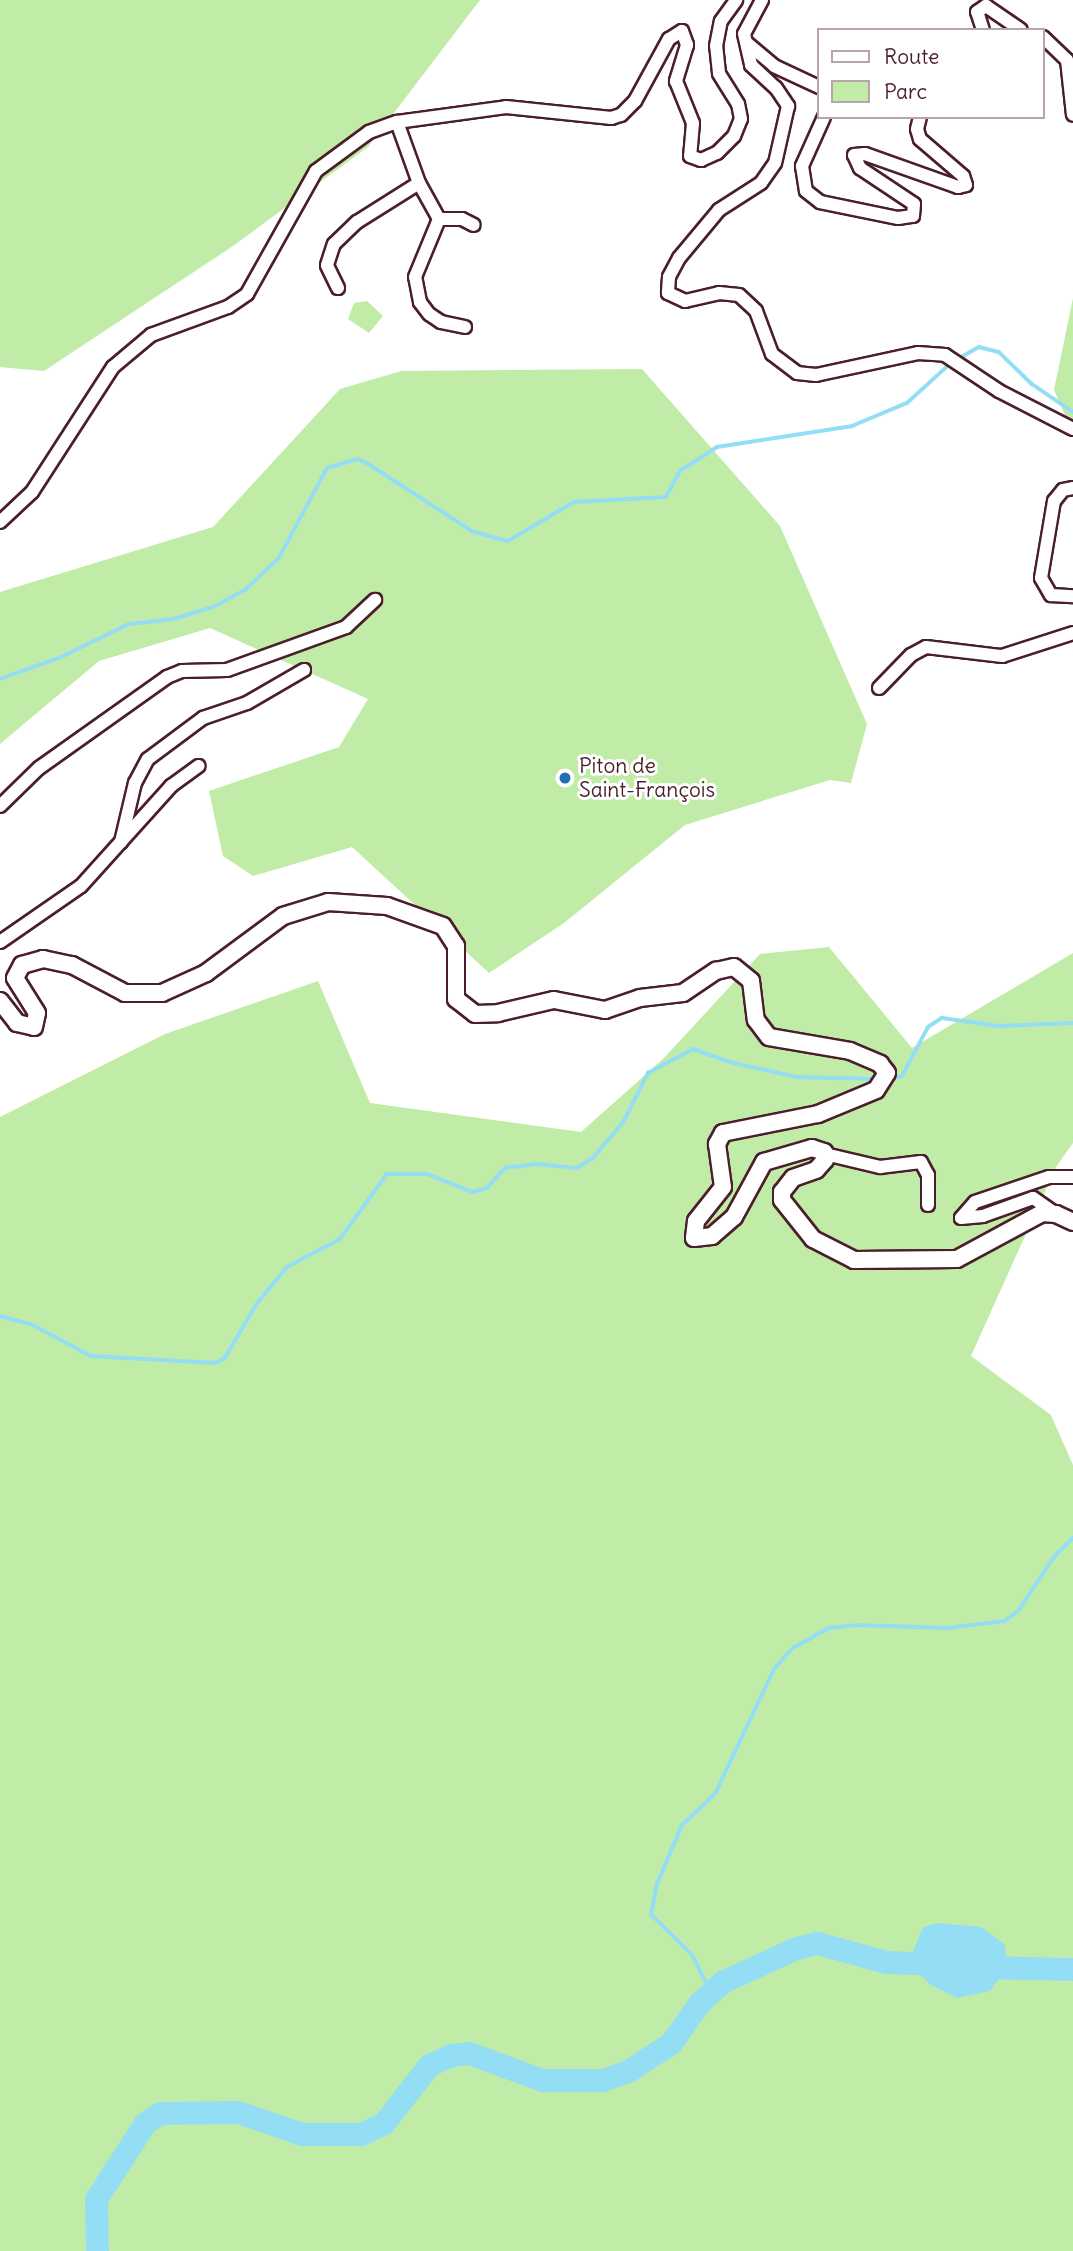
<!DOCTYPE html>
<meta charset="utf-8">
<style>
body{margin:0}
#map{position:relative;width:1073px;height:2251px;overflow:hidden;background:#fff;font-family:Delius,sans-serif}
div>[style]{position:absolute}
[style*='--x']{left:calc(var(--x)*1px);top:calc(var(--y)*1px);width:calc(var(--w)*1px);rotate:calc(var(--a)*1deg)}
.green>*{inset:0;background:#c1eca8}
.water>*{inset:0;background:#94def5}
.stream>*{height:3.5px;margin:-1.75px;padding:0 1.75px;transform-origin:1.75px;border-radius:1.75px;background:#94def5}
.river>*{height:23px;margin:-11.5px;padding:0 11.5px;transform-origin:11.5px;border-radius:11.5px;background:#94def5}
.roads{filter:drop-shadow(2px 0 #4a1f2b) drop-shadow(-2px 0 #4a1f2b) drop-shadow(0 2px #4a1f2b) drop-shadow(0 -2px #4a1f2b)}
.minor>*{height:12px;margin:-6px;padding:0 6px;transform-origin:6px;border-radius:6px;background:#fff}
.major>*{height:16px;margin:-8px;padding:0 8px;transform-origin:8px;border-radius:8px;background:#fff}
.dots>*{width:19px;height:19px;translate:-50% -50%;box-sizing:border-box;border:4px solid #fff;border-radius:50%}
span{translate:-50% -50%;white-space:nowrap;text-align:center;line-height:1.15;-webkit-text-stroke:6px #fff;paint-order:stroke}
.poi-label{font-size:21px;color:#4a1f2b}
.left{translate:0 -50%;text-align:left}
.legend{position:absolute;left:817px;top:28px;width:228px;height:91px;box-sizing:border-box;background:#fff;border:2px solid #b7a5aa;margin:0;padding:9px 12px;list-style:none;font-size:21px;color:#4a1f2b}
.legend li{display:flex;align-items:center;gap:14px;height:35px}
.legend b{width:35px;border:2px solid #b7a5aa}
</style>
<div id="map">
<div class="green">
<div style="clip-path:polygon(0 0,480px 0,368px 147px,233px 246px,44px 371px,0 367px)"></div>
<div style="clip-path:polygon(1073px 298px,1073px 434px,1054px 390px)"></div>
<div style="clip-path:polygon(367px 301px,383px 316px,369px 333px,348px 319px,354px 303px)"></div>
<div style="clip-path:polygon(642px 369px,780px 526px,867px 724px,851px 783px,830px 780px,685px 825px,564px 923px,489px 973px,352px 847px,253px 876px,223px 856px,209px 791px,339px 747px,368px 699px,210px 628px,99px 661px,0 744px,0 592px,213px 527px,340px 389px,401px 371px)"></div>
<div style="clip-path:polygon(829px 947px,912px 1048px,1073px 953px,1073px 1143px,1056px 1167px,971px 1356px,1051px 1415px,1073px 1465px,1073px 2251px,0 2251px,0 1117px,165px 1034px,318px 981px,370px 1103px,581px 1132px,663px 1059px,760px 954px)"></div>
</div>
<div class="water">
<div style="clip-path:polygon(938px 1923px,981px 1927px,1005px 1945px,1007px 1968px,990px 1991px,957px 1998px,931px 1985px,908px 1963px,923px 1927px)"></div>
</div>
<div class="stream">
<div style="--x:958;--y:359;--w:24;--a:-30"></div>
<div style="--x:979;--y:347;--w:21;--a:14"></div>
<div style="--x:999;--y:352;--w:46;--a:44.1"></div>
<div style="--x:1032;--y:384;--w:50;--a:34.3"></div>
<div style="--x:0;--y:679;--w:63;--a:-19.6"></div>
<div style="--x:59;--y:658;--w:78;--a:-25.9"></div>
<div style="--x:129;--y:624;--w:45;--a:-6.3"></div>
<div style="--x:174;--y:619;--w:39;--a:-17"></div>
<div style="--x:211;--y:608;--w:38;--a:-28"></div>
<div style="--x:245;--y:590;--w:47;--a:-43.3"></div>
<div style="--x:279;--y:558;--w:102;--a:-61.9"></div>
<div style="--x:327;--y:468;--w:32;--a:-16"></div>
<div style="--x:358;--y:459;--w:10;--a:24"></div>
<div style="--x:367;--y:463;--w:125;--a:32.9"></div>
<div style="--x:472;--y:531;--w:37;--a:16"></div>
<div style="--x:508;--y:541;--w:77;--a:-30.6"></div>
<div style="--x:574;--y:502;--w:92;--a:-3.1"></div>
<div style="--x:666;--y:497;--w:30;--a:-62"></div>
<div style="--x:680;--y:471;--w:44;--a:-33"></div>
<div style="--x:717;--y:447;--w:137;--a:-8.8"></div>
<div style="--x:852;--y:426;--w:60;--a:-22.7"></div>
<div style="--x:907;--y:403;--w:59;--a:-42.3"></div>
<div style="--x:888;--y:1079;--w:14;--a:-12"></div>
<div style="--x:902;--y:1076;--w:55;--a:-62"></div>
<div style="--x:928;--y:1027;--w:17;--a:-33"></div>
<div style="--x:942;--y:1018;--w:57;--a:8.1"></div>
<div style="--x:998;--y:1026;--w:75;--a:-2.3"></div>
<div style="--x:0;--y:1316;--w:34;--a:15"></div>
<div style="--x:33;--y:1325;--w:66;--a:28.1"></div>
<div style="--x:91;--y:1356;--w:124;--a:3.2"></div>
<div style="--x:215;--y:1363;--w:10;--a:-24"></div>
<div style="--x:224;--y:1359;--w:66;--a:-59.2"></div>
<div style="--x:258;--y:1302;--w:45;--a:-50.4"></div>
<div style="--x:287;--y:1267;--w:60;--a:-27.8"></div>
<div style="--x:340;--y:1239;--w:80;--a:-54.1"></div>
<div style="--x:387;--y:1174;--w:40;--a:0"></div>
<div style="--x:427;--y:1174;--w:49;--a:21.4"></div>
<div style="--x:473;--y:1192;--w:15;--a:-16"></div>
<div style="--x:487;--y:1188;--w:27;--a:-48"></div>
<div style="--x:505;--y:1168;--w:33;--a:-7"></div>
<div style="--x:538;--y:1164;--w:39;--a:6"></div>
<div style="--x:577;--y:1168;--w:19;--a:-32"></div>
<div style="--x:593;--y:1158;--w:48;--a:-50"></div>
<div style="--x:624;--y:1121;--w:54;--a:-63.4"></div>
<div style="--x:648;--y:1073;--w:51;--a:-28.1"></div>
<div style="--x:693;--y:1049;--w:39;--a:19"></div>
<div style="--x:730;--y:1062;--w:68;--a:12.8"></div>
<div style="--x:796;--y:1077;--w:81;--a:1.4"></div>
<div style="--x:711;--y:1993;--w:42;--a:-116.6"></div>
<div style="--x:692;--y:1955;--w:57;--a:-135.7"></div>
<div style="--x:651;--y:1915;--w:32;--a:-79"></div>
<div style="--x:657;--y:1884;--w:64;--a:-67"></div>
<div style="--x:682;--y:1825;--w:45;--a:-43.2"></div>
<div style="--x:715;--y:1794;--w:138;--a:-64.7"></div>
<div style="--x:774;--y:1669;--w:28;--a:-48"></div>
<div style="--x:793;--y:1648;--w:41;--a:-29.1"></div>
<div style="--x:829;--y:1628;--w:27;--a:-6"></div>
<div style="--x:856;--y:1625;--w:91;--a:1.9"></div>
<div style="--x:947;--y:1628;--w:58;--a:-6.9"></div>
<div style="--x:1005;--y:1621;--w:18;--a:-38"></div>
<div style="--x:1019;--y:1610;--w:64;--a:-56.6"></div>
<div style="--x:1054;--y:1557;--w:27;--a:-45"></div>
</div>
<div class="river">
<div style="--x:978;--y:1967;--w:95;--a:1.2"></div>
<div style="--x:97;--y:2251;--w:52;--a:-91.1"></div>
<div style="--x:96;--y:2199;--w:90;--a:-57.2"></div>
<div style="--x:145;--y:2123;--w:18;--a:-34"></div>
<div style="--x:160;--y:2113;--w:78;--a:-0.7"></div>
<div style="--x:238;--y:2112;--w:68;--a:19"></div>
<div style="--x:302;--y:2134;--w:59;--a:0"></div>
<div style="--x:361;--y:2134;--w:25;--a:-26"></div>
<div style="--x:384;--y:2123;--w:73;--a:-52.2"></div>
<div style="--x:429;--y:2065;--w:24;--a:-24"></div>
<div style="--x:451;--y:2055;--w:18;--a:-6"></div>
<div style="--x:469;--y:2053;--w:78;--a:20.3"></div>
<div style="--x:542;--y:2080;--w:61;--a:0"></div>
<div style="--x:603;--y:2080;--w:27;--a:-20"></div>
<div style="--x:628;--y:2071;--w:51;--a:-33.1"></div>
<div style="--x:671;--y:2043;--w:50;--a:-54.7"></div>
<div style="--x:700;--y:2002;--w:30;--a:-42"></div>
<div style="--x:722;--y:1982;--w:81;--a:-24.7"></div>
<div style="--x:796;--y:1948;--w:22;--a:-13"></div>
<div style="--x:817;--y:1943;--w:72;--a:15.4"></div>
<div style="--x:886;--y:1962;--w:51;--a:2.2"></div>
</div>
<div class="roads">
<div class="minor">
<div style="--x:762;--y:0;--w:38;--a:118"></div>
<div style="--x:744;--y:34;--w:32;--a:77"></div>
<div style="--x:751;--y:65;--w:34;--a:43"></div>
<div style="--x:776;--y:88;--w:22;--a:56"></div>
<div style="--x:788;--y:106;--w:58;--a:102.8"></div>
<div style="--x:775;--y:163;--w:24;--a:125"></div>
<div style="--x:761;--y:183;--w:50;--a:147.3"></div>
<div style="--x:719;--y:210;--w:62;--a:129.8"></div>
<div style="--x:679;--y:258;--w:21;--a:118"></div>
<div style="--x:669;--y:277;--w:16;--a:94"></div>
<div style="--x:668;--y:293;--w:19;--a:25"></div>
<div style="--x:685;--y:301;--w:35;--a:-13"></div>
<div style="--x:719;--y:293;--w:20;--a:6"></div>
<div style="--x:739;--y:295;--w:23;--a:43"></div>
<div style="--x:756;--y:311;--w:46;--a:69.6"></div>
<div style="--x:772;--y:354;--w:31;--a:37"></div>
<div style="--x:797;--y:373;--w:19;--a:6"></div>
<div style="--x:816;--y:375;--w:104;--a:-12.2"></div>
<div style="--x:918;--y:353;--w:27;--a:4"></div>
<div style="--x:945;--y:355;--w:65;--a:33.7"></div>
<div style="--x:999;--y:391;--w:83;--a:27.2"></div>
<div style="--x:983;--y:30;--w:19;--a:-108"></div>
<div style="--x:977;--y:12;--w:11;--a:-34"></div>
<div style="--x:986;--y:6;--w:42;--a:34.4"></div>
<div style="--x:1043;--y:37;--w:33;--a:44"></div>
<div style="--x:1067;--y:60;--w:55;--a:83.8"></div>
<div style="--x:747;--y:43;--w:35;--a:40"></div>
<div style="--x:774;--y:66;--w:50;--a:25"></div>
<div style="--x:824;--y:117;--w:54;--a:114.2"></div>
<div style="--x:802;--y:166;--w:25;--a:81"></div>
<div style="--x:806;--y:191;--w:18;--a:38"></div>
<div style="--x:820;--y:202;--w:80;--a:11.6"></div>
<div style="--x:898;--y:218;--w:15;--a:-8"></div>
<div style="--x:913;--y:216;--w:12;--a:-85"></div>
<div style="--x:914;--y:204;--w:65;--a:-146.3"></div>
<div style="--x:860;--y:168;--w:14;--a:-115"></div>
<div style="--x:854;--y:155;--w:11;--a:-5"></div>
<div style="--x:865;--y:154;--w:99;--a:19.5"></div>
<div style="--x:958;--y:187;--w:8;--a:-14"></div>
<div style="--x:966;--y:185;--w:9;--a:-108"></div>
<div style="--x:963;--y:176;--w:57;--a:-139.3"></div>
<div style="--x:920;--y:139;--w:10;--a:-107"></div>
<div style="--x:917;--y:129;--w:12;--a:-76"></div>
<div style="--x:397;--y:122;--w:65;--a:70.2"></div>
<div style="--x:419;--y:183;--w:41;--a:60.9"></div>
<div style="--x:338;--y:288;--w:25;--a:-116"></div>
<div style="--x:327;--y:265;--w:22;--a:-72"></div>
<div style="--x:334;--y:244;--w:32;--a:-44"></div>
<div style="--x:357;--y:222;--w:73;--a:-32.2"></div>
<div style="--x:465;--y:327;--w:25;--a:-168"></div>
<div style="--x:441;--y:322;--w:14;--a:-146"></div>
<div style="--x:429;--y:314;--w:15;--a:-127"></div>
<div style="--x:420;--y:302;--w:25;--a:-101"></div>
<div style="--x:415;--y:277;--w:63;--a:-67.5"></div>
<div style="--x:439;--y:219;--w:23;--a:0"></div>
<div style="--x:462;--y:219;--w:13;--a:27"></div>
<div style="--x:1073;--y:488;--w:10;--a:169"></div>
<div style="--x:1063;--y:490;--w:14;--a:129"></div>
<div style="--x:1054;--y:501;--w:78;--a:99.6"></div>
<div style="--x:1041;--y:578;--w:20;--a:60"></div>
<div style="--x:1051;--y:595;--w:22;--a:3"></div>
<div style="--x:0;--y:522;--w:44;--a:-43.2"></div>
<div style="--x:32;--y:492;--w:149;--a:-57.1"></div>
<div style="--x:113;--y:367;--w:50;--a:-40.1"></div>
<div style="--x:151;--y:335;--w:82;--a:-20"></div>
<div style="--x:228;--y:307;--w:23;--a:-34"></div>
<div style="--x:247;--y:294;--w:141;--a:-60.7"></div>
<div style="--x:316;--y:171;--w:66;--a:-36.3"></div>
<div style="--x:369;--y:132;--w:30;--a:-20"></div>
<div style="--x:397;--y:122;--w:110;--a:-7.8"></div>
<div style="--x:506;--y:107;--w:106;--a:6"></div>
<div style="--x:611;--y:118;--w:10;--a:-17"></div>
<div style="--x:621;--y:115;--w:20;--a:-45"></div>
<div style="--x:635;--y:101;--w:71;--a:-61.3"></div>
<div style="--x:669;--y:39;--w:15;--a:-32"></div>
<div style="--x:682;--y:31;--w:15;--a:70"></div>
<div style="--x:687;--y:45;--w:38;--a:107"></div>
<div style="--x:676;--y:81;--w:45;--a:68"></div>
<div style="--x:693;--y:123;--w:33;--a:95"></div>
<div style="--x:690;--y:156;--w:12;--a:20"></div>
<div style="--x:701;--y:160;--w:17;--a:-24"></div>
<div style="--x:717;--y:153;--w:24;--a:-45"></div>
<div style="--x:734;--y:136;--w:18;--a:-68"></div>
<div style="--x:741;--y:119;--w:15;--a:-101"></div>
<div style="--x:738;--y:104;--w:36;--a:-122"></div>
<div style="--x:719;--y:73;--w:27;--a:-96"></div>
<div style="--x:716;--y:46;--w:25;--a:-79"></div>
<div style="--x:721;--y:21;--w:26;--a:-54"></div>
<div style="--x:879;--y:688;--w:46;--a:-45.9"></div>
<div style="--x:911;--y:655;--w:17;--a:-28"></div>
<div style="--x:926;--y:647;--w:77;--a:6.8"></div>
<div style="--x:1002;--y:656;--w:75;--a:-17.9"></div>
<div style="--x:0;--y:806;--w:54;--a:-44.3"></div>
<div style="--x:39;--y:768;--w:157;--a:-35.4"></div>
<div style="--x:167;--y:677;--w:16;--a:-22"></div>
<div style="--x:182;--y:671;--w:45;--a:-1.3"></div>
<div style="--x:227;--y:670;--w:127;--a:-19.9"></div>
<div style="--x:346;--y:627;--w:40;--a:-43"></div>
<div style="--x:121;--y:842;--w:61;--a:-76.7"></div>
<div style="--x:135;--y:783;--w:27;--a:-62"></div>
<div style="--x:148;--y:759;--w:69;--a:-36.7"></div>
<div style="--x:203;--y:718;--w:46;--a:-18.8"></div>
<div style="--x:247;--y:703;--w:66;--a:-30.1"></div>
<div style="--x:0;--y:942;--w:98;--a:-34.7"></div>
<div style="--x:81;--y:886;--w:135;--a:-48"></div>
<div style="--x:171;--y:786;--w:34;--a:-36"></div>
<div style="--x:825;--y:1154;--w:57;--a:13.3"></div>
<div style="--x:880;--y:1167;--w:41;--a:-7"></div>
<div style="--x:921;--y:1162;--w:15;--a:62"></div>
<div style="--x:928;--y:1175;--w:30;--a:90"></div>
<div style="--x:1056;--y:1214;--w:28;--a:-145"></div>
<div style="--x:1033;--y:1198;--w:53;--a:160.2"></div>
<div style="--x:983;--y:1216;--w:22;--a:175"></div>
<div style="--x:961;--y:1218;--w:21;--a:-49"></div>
<div style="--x:975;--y:1202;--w:78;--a:-18.7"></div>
<div style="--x:1049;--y:1177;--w:24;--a:0"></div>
</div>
<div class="major">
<div style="--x:0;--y:1001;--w:28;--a:52"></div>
<div style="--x:17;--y:1023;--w:17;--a:13"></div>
<div style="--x:34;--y:1027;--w:14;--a:-78"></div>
<div style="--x:37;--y:1013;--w:41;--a:-122.2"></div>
<div style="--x:15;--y:978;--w:15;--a:-62"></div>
<div style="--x:22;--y:965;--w:22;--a:-16"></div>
<div style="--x:43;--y:959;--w:30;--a:12"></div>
<div style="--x:72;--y:965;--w:60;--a:27.8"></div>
<div style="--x:125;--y:993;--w:37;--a:0"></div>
<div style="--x:162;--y:993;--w:48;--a:-24.4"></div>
<div style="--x:206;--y:973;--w:96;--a:-36.5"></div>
<div style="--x:283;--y:916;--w:47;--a:-17.3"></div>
<div style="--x:328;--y:902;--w:59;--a:3.9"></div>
<div style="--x:387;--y:906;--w:59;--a:19.7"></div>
<div style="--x:443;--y:926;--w:24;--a:57"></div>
<div style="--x:456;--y:946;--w:53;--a:90"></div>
<div style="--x:456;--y:999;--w:24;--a:38"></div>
<div style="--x:475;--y:1014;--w:23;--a:-2"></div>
<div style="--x:498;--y:1013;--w:57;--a:-13.1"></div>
<div style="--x:554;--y:1000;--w:52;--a:11.1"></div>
<div style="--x:605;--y:1010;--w:37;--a:-19"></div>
<div style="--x:640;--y:998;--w:43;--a:-6.6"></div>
<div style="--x:683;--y:993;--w:40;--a:-34"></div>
<div style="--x:716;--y:971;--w:18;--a:-13"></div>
<div style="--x:734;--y:967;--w:22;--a:39"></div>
<div style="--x:751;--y:981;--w:39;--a:83"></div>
<div style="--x:756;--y:1020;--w:21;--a:53"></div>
<div style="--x:769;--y:1037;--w:82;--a:9.8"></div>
<div style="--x:850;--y:1051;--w:33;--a:23"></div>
<div style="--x:880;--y:1064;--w:11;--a:52"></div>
<div style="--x:887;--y:1073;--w:20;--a:123"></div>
<div style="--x:876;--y:1090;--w:63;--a:157.5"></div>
<div style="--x:818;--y:1114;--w:97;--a:168.7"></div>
<div style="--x:723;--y:1133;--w:13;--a:119"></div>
<div style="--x:717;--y:1144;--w:43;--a:82.1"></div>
<div style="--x:723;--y:1187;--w:43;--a:128.5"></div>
<div style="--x:696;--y:1221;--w:17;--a:97"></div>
<div style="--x:694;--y:1238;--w:18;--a:-6"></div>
<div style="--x:712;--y:1236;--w:29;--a:-41"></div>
<div style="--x:734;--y:1217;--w:63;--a:-61.4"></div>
<div style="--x:764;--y:1162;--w:50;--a:-16.3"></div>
<div style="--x:812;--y:1148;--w:13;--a:18"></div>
<div style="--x:824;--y:1152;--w:8;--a:83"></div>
<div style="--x:825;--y:1160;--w:13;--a:132"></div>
<div style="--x:816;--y:1170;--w:24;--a:161"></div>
<div style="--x:793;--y:1178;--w:18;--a:128"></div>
<div style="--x:782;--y:1192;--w:8;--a:90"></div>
<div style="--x:782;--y:1200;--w:50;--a:51.5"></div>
<div style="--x:813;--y:1239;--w:46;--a:27.1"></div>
<div style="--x:854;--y:1260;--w:103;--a:-0.6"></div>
<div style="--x:957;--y:1259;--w:97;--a:-28.4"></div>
<div style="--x:1042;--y:1213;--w:14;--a:4"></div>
<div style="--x:1056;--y:1214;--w:19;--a:25"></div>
</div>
</div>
<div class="dots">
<div style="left:565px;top:778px;background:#1f6fb2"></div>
</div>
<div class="poi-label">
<span class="left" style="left:579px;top:778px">Piton de<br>Saint-François</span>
</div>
<ul class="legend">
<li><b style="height:9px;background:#fff"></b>Route</li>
<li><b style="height:19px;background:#c1eca8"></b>Parc</li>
</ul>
</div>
